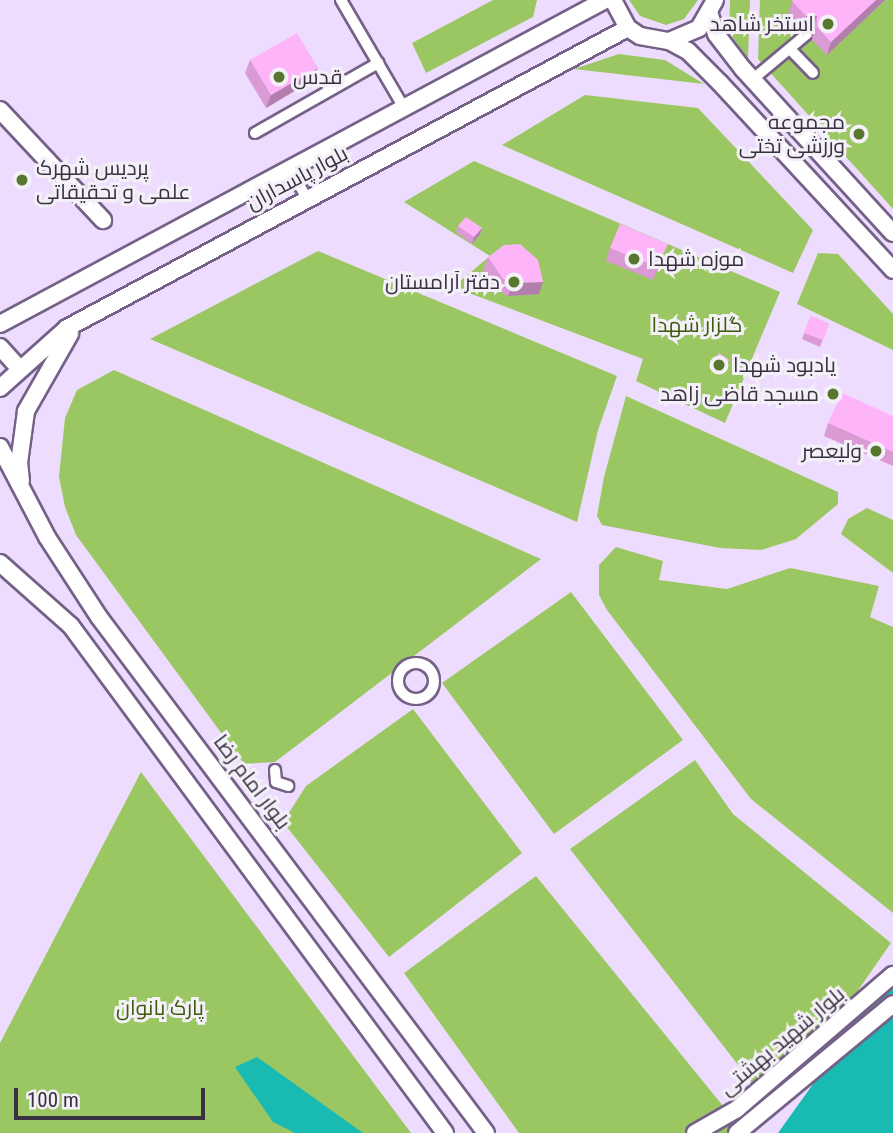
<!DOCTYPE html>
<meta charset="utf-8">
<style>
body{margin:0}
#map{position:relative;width:893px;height:1133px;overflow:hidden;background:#eedcff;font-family:"Roboto Condensed",Cairo,sans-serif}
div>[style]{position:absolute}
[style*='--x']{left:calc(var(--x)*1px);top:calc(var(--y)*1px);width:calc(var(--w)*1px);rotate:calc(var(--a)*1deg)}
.green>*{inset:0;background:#9bc762}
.water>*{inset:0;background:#18bab1}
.roads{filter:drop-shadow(2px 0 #756187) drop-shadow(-2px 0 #756187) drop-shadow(0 2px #756187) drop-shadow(0 -2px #756187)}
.street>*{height:10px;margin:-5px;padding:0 5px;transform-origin:5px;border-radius:5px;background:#fff}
.street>.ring{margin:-5px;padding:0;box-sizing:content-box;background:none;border:10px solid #fff;border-radius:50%}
.secondary>*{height:16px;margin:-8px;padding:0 8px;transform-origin:8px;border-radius:8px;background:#fff}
.wall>*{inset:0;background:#da9bd5}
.shaded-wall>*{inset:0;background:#b17eae}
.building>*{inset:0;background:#fdb4f8}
.dots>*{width:19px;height:19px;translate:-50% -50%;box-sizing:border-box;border:4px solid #f4f0f8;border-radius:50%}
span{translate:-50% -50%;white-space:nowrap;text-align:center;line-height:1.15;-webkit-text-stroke:6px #f4f0f8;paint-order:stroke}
.poi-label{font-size:21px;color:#393041}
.right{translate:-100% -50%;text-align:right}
.left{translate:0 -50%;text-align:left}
.street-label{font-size:21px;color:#393041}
.park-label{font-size:21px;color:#3d5a0a}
.scale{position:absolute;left:14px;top:1088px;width:191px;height:32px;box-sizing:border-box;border:4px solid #393041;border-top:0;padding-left:9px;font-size:21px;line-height:24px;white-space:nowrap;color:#393041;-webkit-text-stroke:5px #f4f0f8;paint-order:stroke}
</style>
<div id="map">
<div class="green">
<div style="clip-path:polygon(493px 0,537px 0,533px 17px,426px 73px,412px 43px)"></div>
<div style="clip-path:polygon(629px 0,698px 0,684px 19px,666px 25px,640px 16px)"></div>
<div style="clip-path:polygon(730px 0,750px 0,748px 59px,729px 32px)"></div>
<div style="clip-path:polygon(760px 0,893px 0,893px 209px,758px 59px)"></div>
<div style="clip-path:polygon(619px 54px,665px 60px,704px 84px,574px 69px)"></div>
<div style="clip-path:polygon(585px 95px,698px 108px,813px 230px,793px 273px,502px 145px)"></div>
<div style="clip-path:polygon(474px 161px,780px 292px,725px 423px,636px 381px,643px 359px,453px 287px,490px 256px,404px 202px)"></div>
<div style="clip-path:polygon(318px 251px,617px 376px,598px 430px,577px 522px,150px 339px)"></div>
<div style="clip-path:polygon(818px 253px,838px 254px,893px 314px,893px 350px,797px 304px)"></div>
<div style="clip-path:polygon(114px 370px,541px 559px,275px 762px,244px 764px,76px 535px,65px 507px,59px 477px,65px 418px,77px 390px)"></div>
<div style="clip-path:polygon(626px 396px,838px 492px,838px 504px,796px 539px,761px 550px,720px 548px,602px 525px,597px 516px,604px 477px)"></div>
<div style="clip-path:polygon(867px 508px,893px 520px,893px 573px,841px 534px,848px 519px)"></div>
<div style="clip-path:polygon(616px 547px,663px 561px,659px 580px,727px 589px,790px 568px,879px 586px,870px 617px,893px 627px,893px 913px,751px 799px,607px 610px,599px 595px,599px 565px)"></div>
<div style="clip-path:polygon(571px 592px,683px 740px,554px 834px,442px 683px)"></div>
<div style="clip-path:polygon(413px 709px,522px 853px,389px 957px,283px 822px,306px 786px)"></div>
<div style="clip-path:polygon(695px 760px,733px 814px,891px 943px,774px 1111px,570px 849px)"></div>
<div style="clip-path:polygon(141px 772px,411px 1133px,0 1133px,0 1043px)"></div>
<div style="clip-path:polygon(536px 876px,745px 1133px,519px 1133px,404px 973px)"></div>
</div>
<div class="water">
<div style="clip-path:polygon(893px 989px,893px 1133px,778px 1133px,833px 1056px,846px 1029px,883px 992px)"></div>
<div style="clip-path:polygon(257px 1057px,363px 1133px,295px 1133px,273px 1122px,235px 1067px)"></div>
</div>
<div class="roads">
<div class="street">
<div style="--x:341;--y:0;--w:125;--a:59.7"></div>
<div style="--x:790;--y:49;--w:33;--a:46"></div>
<div style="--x:753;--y:79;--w:70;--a:-39.8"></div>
<div style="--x:255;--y:133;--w:142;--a:-29.6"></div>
<div style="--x:290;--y:169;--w:32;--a:60"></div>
<div class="ring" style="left:398px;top:663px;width:26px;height:26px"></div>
<div style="--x:275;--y:770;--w:12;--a:85"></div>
<div style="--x:276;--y:782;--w:13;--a:18"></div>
</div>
<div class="secondary">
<div style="--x:613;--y:0;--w:32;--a:62"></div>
<div style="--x:628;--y:28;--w:14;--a:34"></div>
<div style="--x:640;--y:36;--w:29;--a:10"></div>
<div style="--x:669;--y:41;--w:33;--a:-23"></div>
<div style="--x:699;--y:28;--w:32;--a:-60"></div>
<div style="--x:710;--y:15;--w:20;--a:72"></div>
<div style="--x:716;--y:34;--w:44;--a:52.4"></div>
<div style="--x:743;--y:69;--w:222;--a:47.6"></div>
<div style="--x:669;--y:41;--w:21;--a:28"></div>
<div style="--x:688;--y:51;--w:45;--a:45"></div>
<div style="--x:720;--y:83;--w:255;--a:47.2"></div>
<div style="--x:0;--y:110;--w:151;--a:46.9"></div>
<div style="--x:0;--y:324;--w:686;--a:-28.17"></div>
<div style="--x:0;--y:347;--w:30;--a:48"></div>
<div style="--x:0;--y:388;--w:90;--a:-41.8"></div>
<div style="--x:67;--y:328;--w:636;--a:-28.14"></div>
<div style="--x:0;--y:447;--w:102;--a:62.4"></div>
<div style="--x:47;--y:537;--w:95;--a:57"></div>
<div style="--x:99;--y:617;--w:645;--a:53.13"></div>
<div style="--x:21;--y:481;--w:18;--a:-96"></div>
<div style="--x:19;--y:463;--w:52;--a:-82.3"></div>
<div style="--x:26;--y:411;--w:89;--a:-60.3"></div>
<div style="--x:0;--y:563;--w:95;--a:41.6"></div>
<div style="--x:71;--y:626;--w:630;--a:53.58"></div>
<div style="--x:695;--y:1133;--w:48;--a:-29.7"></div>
<div style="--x:737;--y:1109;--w:206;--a:-40.7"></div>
<div style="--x:737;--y:1133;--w:202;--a:-39.6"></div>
</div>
</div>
<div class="wall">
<div style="clip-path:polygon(793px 0,885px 0,827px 55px,812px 40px,813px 28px,802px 28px,788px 14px)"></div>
<div style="clip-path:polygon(250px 60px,313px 80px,266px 108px,245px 73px)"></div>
<div style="clip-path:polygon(458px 226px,482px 228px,480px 234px,472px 244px,456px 232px)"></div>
<div style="clip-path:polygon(610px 248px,663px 257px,653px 280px,606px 261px)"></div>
<div style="clip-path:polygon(488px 257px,539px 294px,508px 296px,499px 291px,483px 270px)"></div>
<div style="clip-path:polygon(811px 316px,829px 324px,820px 347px,802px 339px)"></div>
<div style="clip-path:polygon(729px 360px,720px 375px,710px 367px,711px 364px)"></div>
<div style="clip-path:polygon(893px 416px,893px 466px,824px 436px,828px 423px)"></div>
</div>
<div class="shaded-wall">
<div style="clip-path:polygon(876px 0,885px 0,827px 55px,831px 42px)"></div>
<div style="clip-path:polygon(806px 16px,817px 16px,813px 28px,802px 28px)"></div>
<div style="clip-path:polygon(318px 68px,313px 80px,266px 108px,271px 95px)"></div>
<div style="clip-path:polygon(482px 228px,480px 234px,472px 244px,474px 237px)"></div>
<div style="clip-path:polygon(543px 282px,539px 294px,508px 296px,513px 283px)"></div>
</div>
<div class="building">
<div style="clip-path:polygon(793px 0,876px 0,831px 42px,817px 27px,817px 16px,806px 16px,792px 1px)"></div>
<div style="clip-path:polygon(297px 33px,318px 68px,271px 95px,250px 60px)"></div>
<div style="clip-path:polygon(466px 217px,482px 228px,474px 237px,458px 226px)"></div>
<div style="clip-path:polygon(620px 224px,668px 244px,657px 267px,610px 248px)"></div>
<div style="clip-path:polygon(520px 244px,538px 260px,543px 282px,513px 283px,503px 279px,488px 257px,504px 245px)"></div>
<div style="clip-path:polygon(811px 316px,829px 324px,823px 340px,804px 333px)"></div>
<div style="clip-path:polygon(719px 353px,729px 360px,722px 371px,711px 364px)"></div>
<div style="clip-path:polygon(842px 393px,893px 416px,893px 452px,828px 423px)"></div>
</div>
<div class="dots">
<div style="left:828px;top:24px;background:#58772e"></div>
<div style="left:279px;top:77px;background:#58772e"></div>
<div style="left:859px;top:134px;background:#58772e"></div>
<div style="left:22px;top:180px;background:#58772e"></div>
<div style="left:634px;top:259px;background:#58772e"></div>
<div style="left:514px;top:282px;background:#58772e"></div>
<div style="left:719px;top:365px;background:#58772e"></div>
<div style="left:833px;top:394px;background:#58772e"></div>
<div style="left:876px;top:451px;background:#58772e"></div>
</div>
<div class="poi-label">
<span class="right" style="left:814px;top:24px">استخر شاهد</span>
<span class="left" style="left:293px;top:77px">قدس</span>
<span class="right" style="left:845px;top:134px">مجموعه<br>ورزشی تختی</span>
<span class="left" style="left:36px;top:180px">پردیس شهرک<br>علمی و تحقیقاتی</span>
<span class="left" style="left:648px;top:259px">موزه شهدا</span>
<span class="right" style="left:500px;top:282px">دفتر آرامستان</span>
<span class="left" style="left:733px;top:365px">یادبود شهدا</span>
<span class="right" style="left:819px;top:394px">مسجد قاضی زاهد</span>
<span class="right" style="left:862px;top:451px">ولیعصر</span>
</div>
<div class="street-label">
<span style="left:297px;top:178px;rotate:-28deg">بلوار پاسداران</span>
<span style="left:252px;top:782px;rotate:53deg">بلوار امام رضا</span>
<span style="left:782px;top:1041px;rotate:-40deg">بلوار شهید بهشتی</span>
</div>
<div class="park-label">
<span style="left:697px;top:325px">گلزار شهدا</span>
<span style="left:160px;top:1008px">پارک بانوان</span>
</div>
<div class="scale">100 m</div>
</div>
